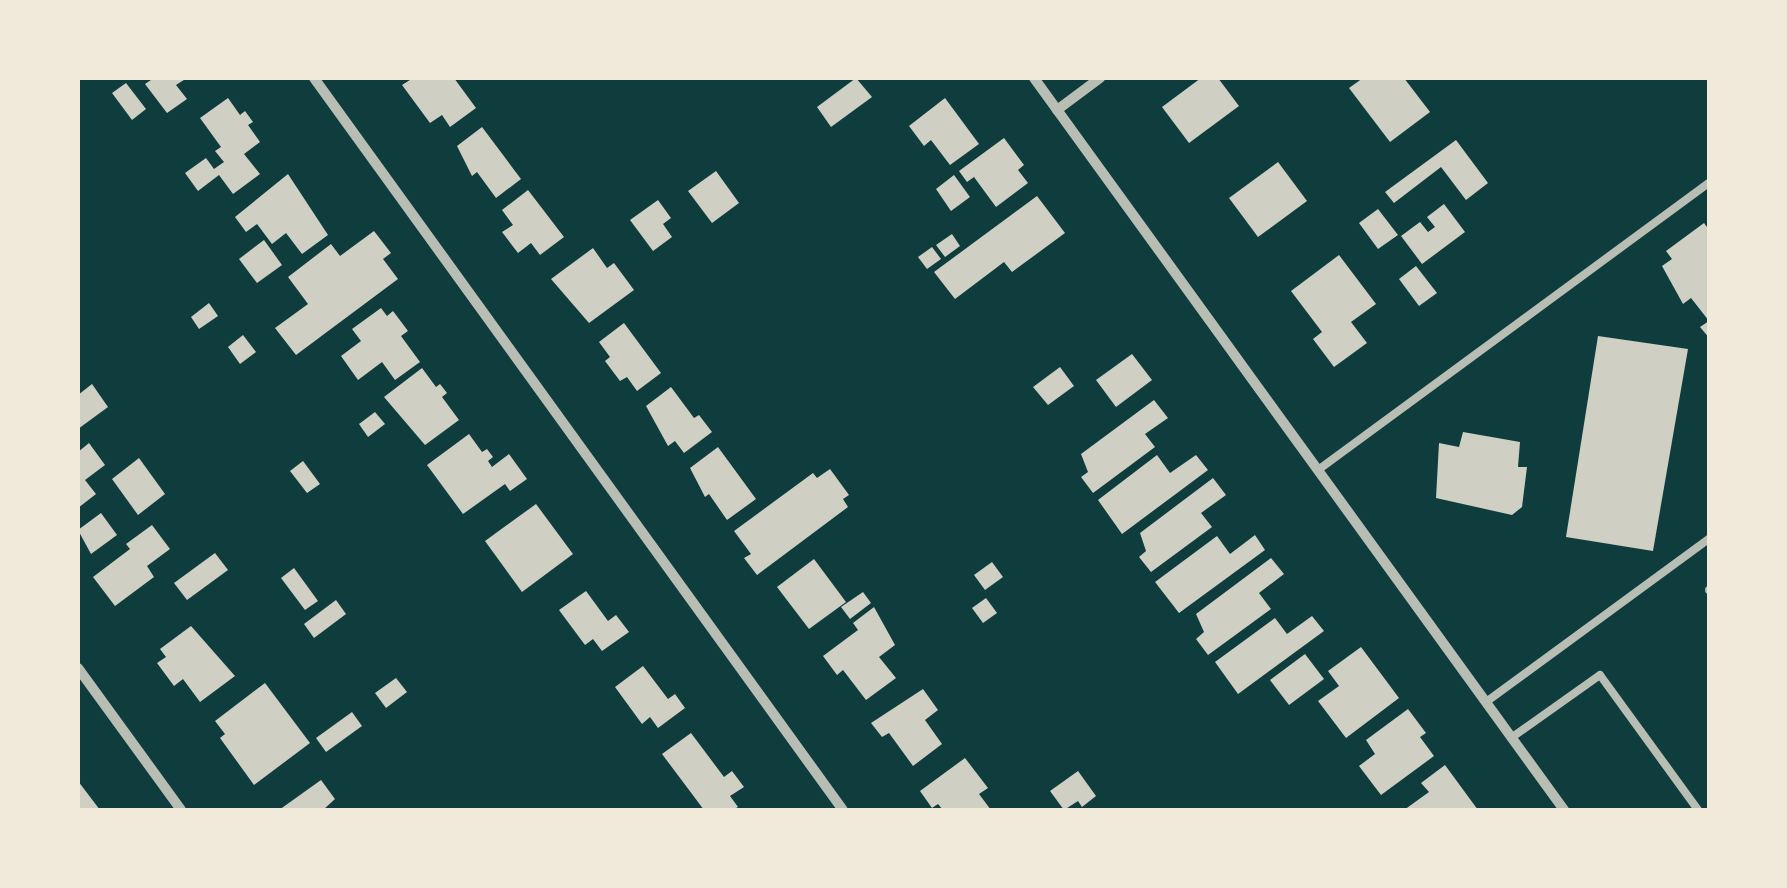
<!DOCTYPE html>
<style>
body{margin:0}
#map{position:relative;width:1787px;height:888px;overflow:hidden;background:#0f3d3e;font-family:"Public Sans",sans-serif}
div>[style]{position:absolute}
[style*='--x']{left:calc(var(--x)*1px);top:calc(var(--y)*1px);width:calc(var(--w)*1px);rotate:calc(var(--a)*1deg)}
.building>*{inset:0;background:#cfcfc3}
.service>*{height:8px;margin:-4px;padding:0 4px;transform-origin:4px;border-radius:4px;background:#b8beb3}
.minor>*{height:10px;margin:-5px;padding:0 5px;transform-origin:5px;border-radius:5px;background:#b8beb3}
span{translate:-50% -50%;white-space:nowrap;text-align:center;line-height:1.15;-webkit-text-stroke:8px #f1e9da;paint-order:stroke}
.frame{position:absolute;inset:0;border:80px solid #f1e9da;pointer-events:none}
</style>
<div id="map">
<div class="building">
<div style="clip-path:polygon(154px 78px,187px 78px,176px 85px,187px 99px,167px 113px,145px 84px)"></div>
<div style="clip-path:polygon(413px 78px,454px 78px,476px 108px,450px 127px,442px 115px,430px 123px,402px 85px)"></div>
<div style="clip-path:polygon(856px 78px,872px 97px,831px 127px,817px 107px)"></div>
<div style="clip-path:polygon(1201px 78px,1218px 78px,1239px 106px,1189px 143px,1162px 107px)"></div>
<div style="clip-path:polygon(1363px 78px,1404px 78px,1430px 112px,1390px 142px,1349px 88px)"></div>
<div style="clip-path:polygon(126px 83px,146px 109px,132px 120px,112px 93px)"></div>
<div style="clip-path:polygon(228px 98px,240px 115px,245px 111px,253px 122px,248px 125px,260px 142px,244px 154px,260px 174px,233px 194px,219px 175px,198px 191px,185px 173px,206px 158px,214px 169px,224px 162px,215px 151px,221px 147px,200px 118px)"></div>
<div style="clip-path:polygon(945px 98px,979px 144px,950px 165px,931px 140px,924px 146px,909px 126px)"></div>
<div style="clip-path:polygon(482px 127px,521px 179px,496px 198px,477px 172px,472px 176px,457px 146px)"></div>
<div style="clip-path:polygon(1004px 138px,1024px 165px,1018px 170px,1028px 183px,996px 207px,974px 177px,967px 182px,959px 171px)"></div>
<div style="clip-path:polygon(1456px 140px,1488px 183px,1466px 200px,1441px 167px,1394px 203px,1385px 192px)"></div>
<div style="clip-path:polygon(1278px 162px,1307px 201px,1258px 237px,1229px 198px)"></div>
<div style="clip-path:polygon(716px 171px,739px 203px,712px 223px,688px 191px)"></div>
<div style="clip-path:polygon(288px 174px,328px 235px,302px 254px,286px 233px,272px 244px,257px 224px,246px 232px,235px 217px)"></div>
<div style="clip-path:polygon(954px 175px,970px 197px,951px 211px,936px 189px)"></div>
<div style="clip-path:polygon(528px 190px,564px 237px,540px 255px,531px 243px,518px 253px,502px 232px,513px 225px,502px 210px)"></div>
<div style="clip-path:polygon(1037px 196px,1065px 233px,1012px 272px,1004px 262px,955px 299px,934px 272px)"></div>
<div style="clip-path:polygon(658px 200px,671px 218px,663px 224px,672px 237px,653px 251px,630px 220px)"></div>
<div style="clip-path:polygon(1444px 204px,1465px 232px,1422px 264px,1401px 236px,1420px 222px,1428px 232px,1435px 227px,1427px 217px)"></div>
<div style="clip-path:polygon(1378px 209px,1398px 235px,1378px 249px,1359px 223px)"></div>
<div style="clip-path:polygon(1704px 223px,1710px 231px,1710px 339px,1700px 327px,1709px 321px,1691px 298px,1683px 304px,1662px 266px,1672px 259px,1666px 251px)"></div>
<div style="clip-path:polygon(374px 231px,391px 253px,383px 259px,398px 279px,296px 355px,275px 328px,308px 304px,288px 277px,331px 244px,340px 256px)"></div>
<div style="clip-path:polygon(952px 234px,960px 246px,945px 257px,936px 245px)"></div>
<div style="clip-path:polygon(264px 240px,282px 265px,257px 283px,239px 259px)"></div>
<div style="clip-path:polygon(932px 247px,941px 259px,927px 269px,918px 257px)"></div>
<div style="clip-path:polygon(593px 248px,607px 268px,614px 263px,634px 290px,589px 323px,551px 279px)"></div>
<div style="clip-path:polygon(1339px 255px,1376px 304px,1351px 322px,1367px 343px,1334px 367px,1313px 339px,1322px 332px,1291px 291px)"></div>
<div style="clip-path:polygon(1416px 266px,1437px 293px,1419px 306px,1399px 279px)"></div>
<div style="clip-path:polygon(209px 303px,218px 316px,199px 329px,191px 317px)"></div>
<div style="clip-path:polygon(381px 308px,387px 316px,393px 311px,408px 331px,401px 336px,420px 362px,395px 380px,382px 362px,358px 380px,341px 356px,361px 341px,352px 329px)"></div>
<div style="clip-path:polygon(624px 323px,661px 373px,637px 391px,627px 377px,620px 381px,605px 361px,610px 357px,599px 342px)"></div>
<div style="clip-path:polygon(243px 335px,256px 352px,240px 364px,228px 347px)"></div>
<div style="clip-path:polygon(1598px 336px,1688px 349px,1653px 551px,1566px 537px)"></div>
<div style="clip-path:polygon(1132px 354px,1152px 380px,1116px 407px,1096px 380px)"></div>
<div style="clip-path:polygon(1060px 367px,1074px 386px,1048px 405px,1033px 387px)"></div>
<div style="clip-path:polygon(422px 368px,436px 387px,440px 384px,447px 393px,442px 397px,459px 420px,425px 445px,384px 397px)"></div>
<div style="clip-path:polygon(92px 384px,108px 407px,78px 429px,78px 395px)"></div>
<div style="clip-path:polygon(671px 387px,694px 418px,699px 415px,712px 432px,684px 453px,675px 441px,668px 446px,646px 406px)"></div>
<div style="clip-path:polygon(1154px 400px,1168px 418px,1145px 434px,1155px 447px,1093px 493px,1081px 477px,1088px 472px,1081px 454px)"></div>
<div style="clip-path:polygon(375px 412px,385px 424px,368px 437px,359px 424px)"></div>
<div style="clip-path:polygon(1463px 432px,1520px 442px,1518px 467px,1527px 467px,1522px 507px,1512px 515px,1436px 498px,1439px 443px,1459px 447px)"></div>
<div style="clip-path:polygon(469px 434px,482px 452px,487px 449px,493px 457px,488px 461px,492px 467px,509px 454px,527px 479px,510px 491px,505px 484px,463px 514px,427px 465px)"></div>
<div style="clip-path:polygon(89px 443px,105px 465px,85px 480px,96px 494px,78px 508px,78px 452px)"></div>
<div style="clip-path:polygon(718px 447px,756px 499px,727px 520px,709px 494px,705px 497px,690px 468px)"></div>
<div style="clip-path:polygon(1157px 455px,1170px 473px,1196px 455px,1208px 470px,1122px 534px,1098px 500px)"></div>
<div style="clip-path:polygon(139px 458px,165px 494px,138px 515px,112px 479px)"></div>
<div style="clip-path:polygon(303px 461px,320px 484px,307px 493px,290px 471px)"></div>
<div style="clip-path:polygon(830px 469px,849px 495px,843px 499px,848px 507px,757px 575px,744px 558px,751px 554px,734px 531px,813px 473px,817px 478px)"></div>
<div style="clip-path:polygon(1213px 478px,1226px 495px,1201px 513px,1212px 527px,1151px 572px,1139px 557px,1146px 551px,1140px 533px)"></div>
<div style="clip-path:polygon(536px 504px,573px 554px,522px 592px,485px 541px)"></div>
<div style="clip-path:polygon(101px 513px,117px 535px,91px 554px,78px 530px)"></div>
<div style="clip-path:polygon(152px 525px,170px 549px,147px 566px,154px 577px,115px 606px,93px 577px,130px 549px,126px 544px)"></div>
<div style="clip-path:polygon(1255px 535px,1265px 550px,1179px 613px,1155px 582px,1217px 536px,1230px 554px)"></div>
<div style="clip-path:polygon(215px 553px,228px 570px,187px 600px,174px 583px)"></div>
<div style="clip-path:polygon(1271px 558px,1284px 574px,1259px 593px,1271px 609px,1208px 655px,1196px 639px,1204px 632px,1196px 614px)"></div>
<div style="clip-path:polygon(814px 559px,846px 602px,809px 629px,777px 587px)"></div>
<div style="clip-path:polygon(992px 562px,1003px 577px,985px 590px,974px 575px)"></div>
<div style="clip-path:polygon(294px 568px,318px 601px,305px 610px,281px 578px)"></div>
<div style="clip-path:polygon(586px 591px,608px 621px,616px 615px,629px 632px,602px 651px,593px 639px,585px 645px,559px 610px)"></div>
<div style="clip-path:polygon(863px 592px,871px 603px,850px 619px,841px 607px)"></div>
<div style="clip-path:polygon(986px 598px,997px 613px,983px 623px,972px 608px)"></div>
<div style="clip-path:polygon(336px 600px,346px 614px,314px 638px,304px 624px)"></div>
<div style="clip-path:polygon(874px 607px,895px 645px,879px 657px,896px 678px,866px 700px,843px 670px,837px 675px,823px 656px,858px 630px,853px 623px)"></div>
<div style="clip-path:polygon(1312px 616px,1324px 631px,1238px 694px,1215px 662px,1275px 618px,1287px 634px)"></div>
<div style="clip-path:polygon(191px 626px,235px 676px,200px 702px,183px 679px,174px 686px,157px 663px,166px 657px,160px 649px)"></div>
<div style="clip-path:polygon(1361px 647px,1399px 698px,1346px 738px,1318px 701px,1339px 686px,1328px 671px)"></div>
<div style="clip-path:polygon(1305px 654px,1324px 679px,1289px 705px,1270px 680px)"></div>
<div style="clip-path:polygon(643px 666px,668px 699px,675px 694px,685px 708px,658px 728px,650px 717px,642px 724px,615px 687px)"></div>
<div style="clip-path:polygon(396px 678px,407px 692px,386px 708px,375px 693px)"></div>
<div style="clip-path:polygon(265px 683px,310px 743px,254px 785px,220px 738px,225px 734px,215px 721px)"></div>
<div style="clip-path:polygon(923px 689px,938px 710px,925px 720px,942px 744px,913px 766px,889px 733px,882px 737px,871px 723px)"></div>
<div style="clip-path:polygon(1408px 709px,1426px 733px,1420px 737px,1434px 756px,1381px 795px,1359px 766px,1375px 754px,1366px 740px)"></div>
<div style="clip-path:polygon(352px 712px,362px 726px,326px 752px,316px 738px)"></div>
<div style="clip-path:polygon(691px 733px,724px 777px,732px 771px,744px 787px,730px 796px,738px 807px,732px 810px,704px 810px,662px 754px)"></div>
<div style="clip-path:polygon(965px 758px,988px 788px,979px 794px,991px 810px,943px 810px,938px 804px,932px 808px,920px 791px)"></div>
<div style="clip-path:polygon(1445px 765px,1478px 810px,1404px 810px,1429px 792px,1421px 783px)"></div>
<div style="clip-path:polygon(1078px 771px,1096px 796px,1082px 807px,1078px 801px,1064px 810px,1050px 791px)"></div>
<div style="clip-path:polygon(321px 780px,335px 799px,323px 810px,279px 810px)"></div>
<div style="clip-path:polygon(78px 781px,100px 810px,78px 810px)"></div>
</div>
<div class="service">
<div style="--x:1318;--y:470;--w:486;--a:-36.3"></div>
<div style="--x:1709;--y:590;--w:1;--a:0"></div>
<div style="--x:1486;--y:702;--w:278;--a:-36.2"></div>
<div style="--x:1511;--y:738;--w:109;--a:-35.3"></div>
<div style="--x:1600;--y:675;--w:167;--a:54"></div>
</div>
<div class="minor">
<div style="--x:314;--y:78;--w:903;--a:54.15"></div>
<div style="--x:1034;--y:78;--w:904;--a:54.09"></div>
<div style="--x:1057;--y:110;--w:54;--a:-36.7"></div>
<div style="--x:78;--y:668;--w:175;--a:54"></div>
</div>
<div class="frame"></div>
</div>
